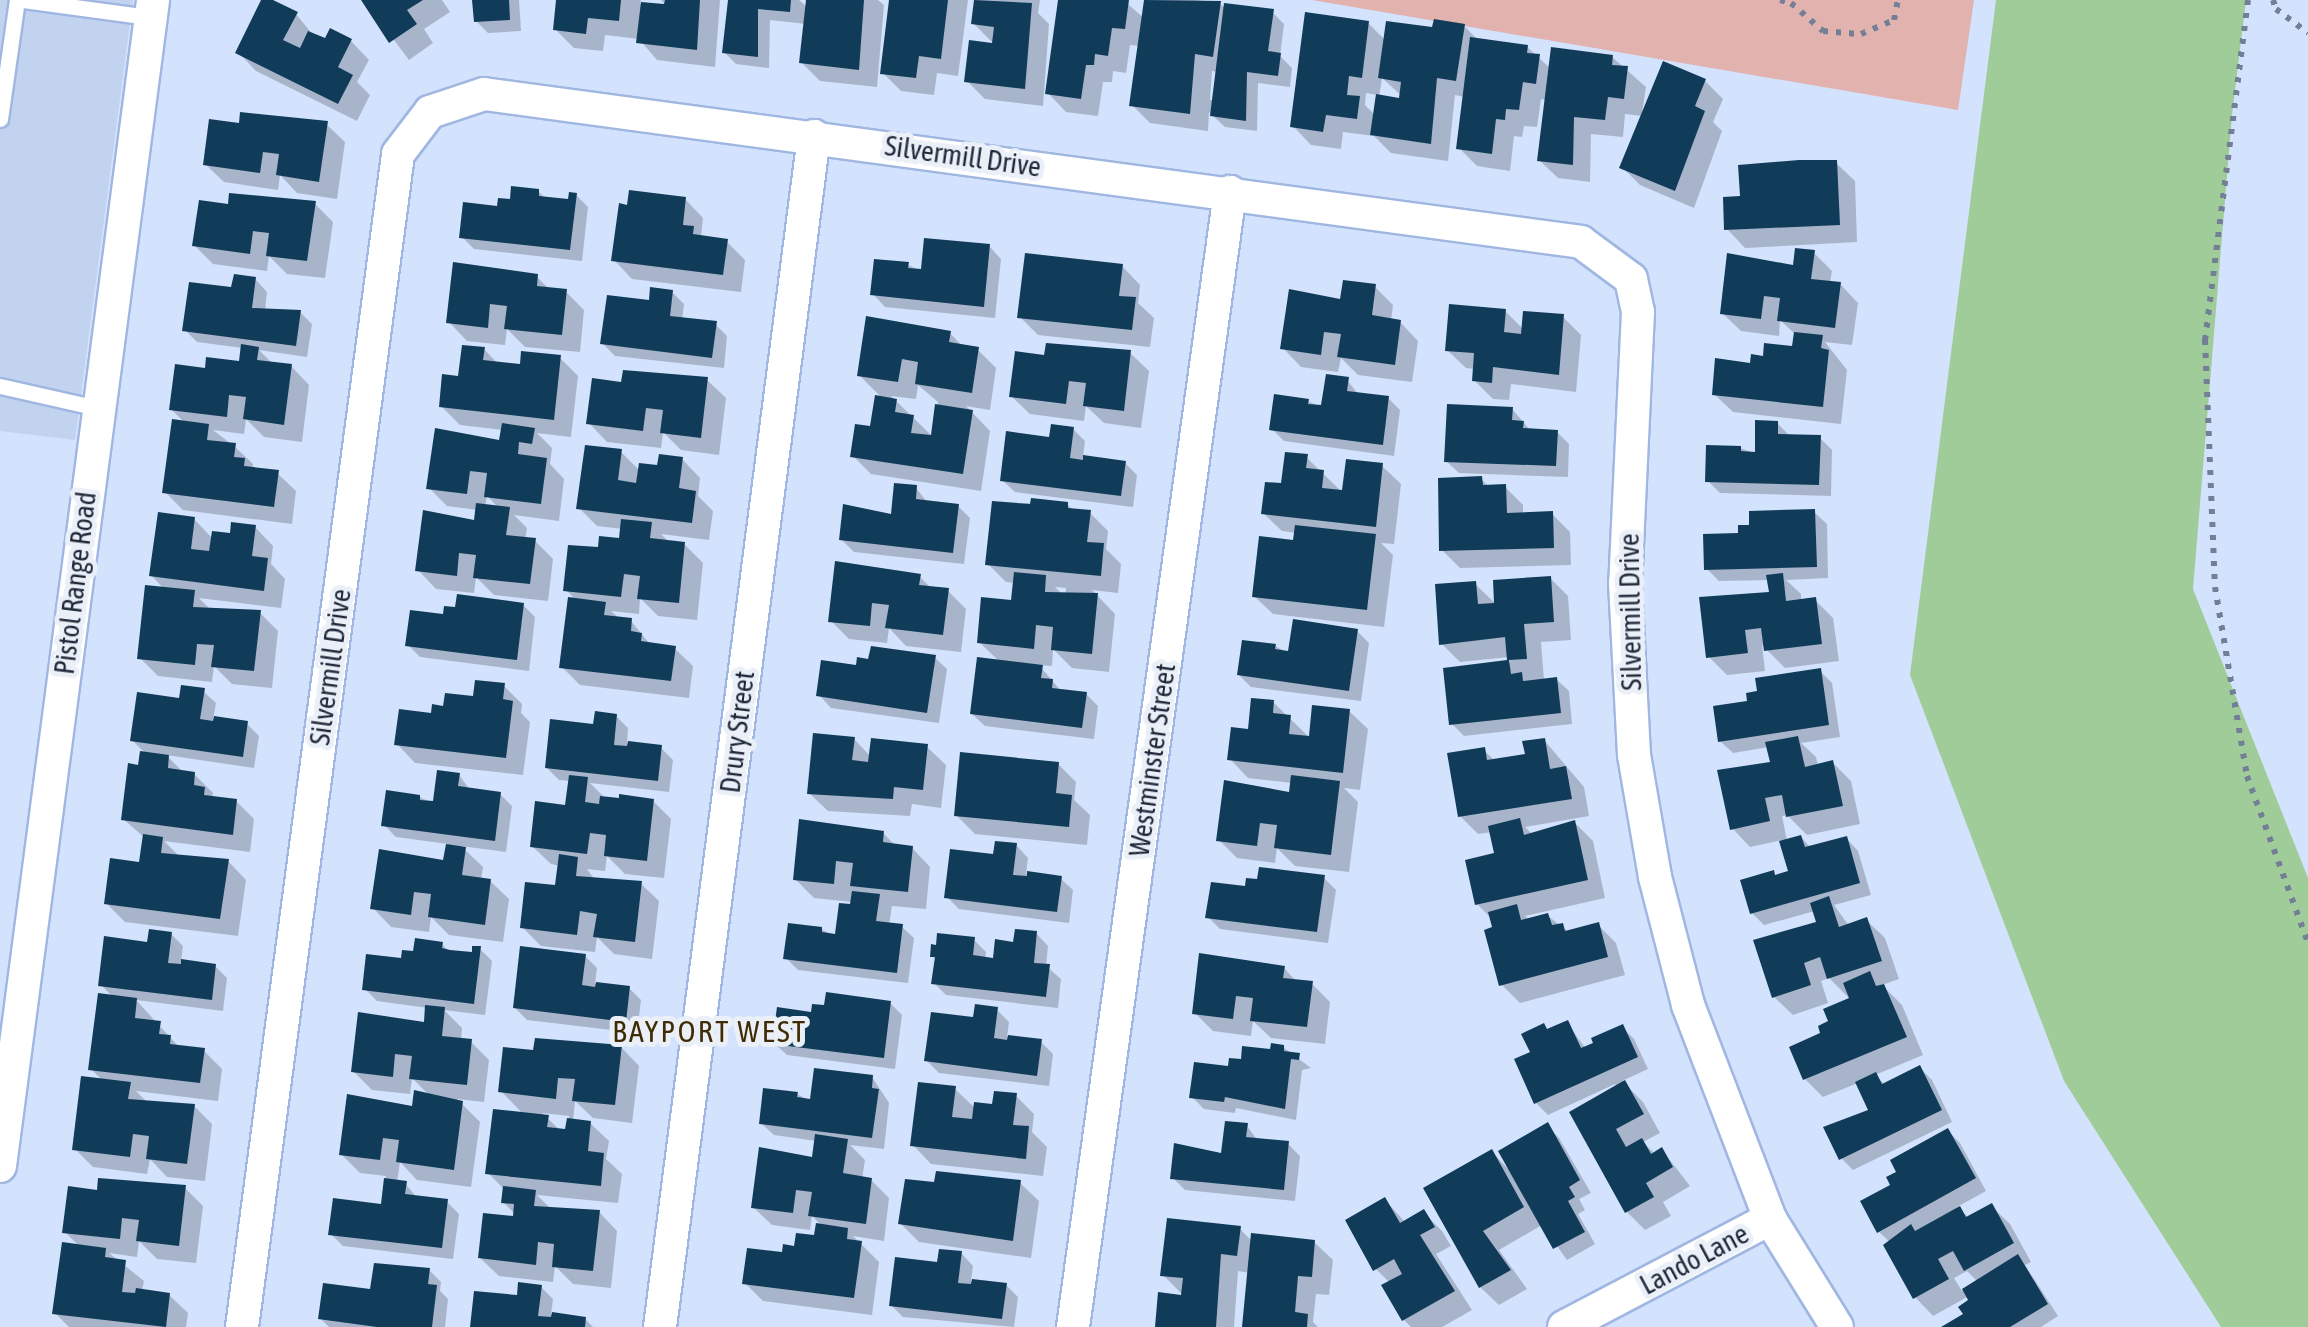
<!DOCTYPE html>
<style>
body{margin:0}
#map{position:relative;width:2308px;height:1327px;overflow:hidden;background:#d3e2fd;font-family:"Asap Condensed",sans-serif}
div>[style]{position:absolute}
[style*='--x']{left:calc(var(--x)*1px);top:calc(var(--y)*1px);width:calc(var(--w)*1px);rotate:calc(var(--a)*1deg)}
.built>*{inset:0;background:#c2d3f0}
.green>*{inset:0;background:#e2b2af}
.water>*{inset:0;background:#9fcc99}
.shadow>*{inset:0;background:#0003}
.building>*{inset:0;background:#113c59}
.path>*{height:6px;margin-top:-3px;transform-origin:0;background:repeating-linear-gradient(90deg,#737f94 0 5px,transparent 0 13px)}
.roads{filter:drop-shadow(2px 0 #9fb7e1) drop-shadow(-2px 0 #9fb7e1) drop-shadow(0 2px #9fb7e1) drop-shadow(0 -2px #9fb7e1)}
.service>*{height:15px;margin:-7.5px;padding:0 7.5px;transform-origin:7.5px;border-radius:7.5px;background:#fff}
.minor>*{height:32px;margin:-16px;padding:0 16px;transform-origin:16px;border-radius:16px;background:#fff}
span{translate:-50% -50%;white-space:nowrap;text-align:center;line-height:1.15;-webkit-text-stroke:10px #eaeff8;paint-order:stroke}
.street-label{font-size:28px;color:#1f2839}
.neighbourhood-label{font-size:30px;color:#3f2c04;letter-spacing:2.5px}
</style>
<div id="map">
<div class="built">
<div style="clip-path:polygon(0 0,133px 0,75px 440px,0 431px)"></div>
</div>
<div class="green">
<div style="clip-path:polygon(1312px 0,1974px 0,1958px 110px)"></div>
</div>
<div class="water">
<div style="clip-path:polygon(1996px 0,2246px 0,2232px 115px,2193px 589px,2308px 878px,2308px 1327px,2221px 1327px,2064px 1081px,1910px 675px)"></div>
</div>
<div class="shadow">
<div style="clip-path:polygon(264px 0,296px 14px,313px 35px,326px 41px,331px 32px,351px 41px,369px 60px,357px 82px,370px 95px,357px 121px,256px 71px,238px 52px)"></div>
<div style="clip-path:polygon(364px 0,442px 0,450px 12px,424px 29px,433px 43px,409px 60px)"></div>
<div style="clip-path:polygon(475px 0,519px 0,521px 31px,488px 33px,476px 21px)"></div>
<div style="clip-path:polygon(559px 0,641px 0,640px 4px,668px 7px,661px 0,720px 0,715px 67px,657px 60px,639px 39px,605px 35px,603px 51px,574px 48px,555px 29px)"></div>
<div style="clip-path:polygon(730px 0,799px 0,808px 8px,809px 0,878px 0,884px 5px,877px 87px,820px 81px,801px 62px,806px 24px,770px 20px,769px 68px,736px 64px,724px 52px)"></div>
<div style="clip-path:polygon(892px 0,968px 0,958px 76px,937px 73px,934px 95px,901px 91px,883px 73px)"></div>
<div style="clip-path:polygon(976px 0,1040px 0,1038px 13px,1049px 24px,1043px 106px,985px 99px,967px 81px,997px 47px,973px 23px)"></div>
<div style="clip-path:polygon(evenodd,1060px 0,1123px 0,1144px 18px,1146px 0,1196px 0,1219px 3px,1226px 9px,1272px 12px,1284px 24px,1280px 56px,1292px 68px,1290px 87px,1258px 83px,1257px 131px,1225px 127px,1209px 112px,1208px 131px,1150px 123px,1132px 105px,1140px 46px,1130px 45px,1126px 73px,1113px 71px,1112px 82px,1103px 82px,1098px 116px,1066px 112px,1046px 91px,1060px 0,1212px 71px,1218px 72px,1214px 100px,1210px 100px,1212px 71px)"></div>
<div style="clip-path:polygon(evenodd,1368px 23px,1386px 41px,1464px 26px,1479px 41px,1527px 47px,1550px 68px,1612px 57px,1646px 87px,1642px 113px,1705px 81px,1723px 99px,1713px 122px,1722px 131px,1694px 208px,1640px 185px,1622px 167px,1643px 116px,1625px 114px,1623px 137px,1591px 134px,1590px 182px,1558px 178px,1539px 160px,1547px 100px,1541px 99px,1537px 127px,1524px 126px,1522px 137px,1514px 136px,1510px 171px,1477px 166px,1459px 148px,1465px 97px,1455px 95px,1448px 161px,1391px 153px,1374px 136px,1343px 132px,1341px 149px,1311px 145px,1293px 126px,1368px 23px,1382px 78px,1402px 96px,1402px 101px,1379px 97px,1382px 78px,1368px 23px,1366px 93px,1378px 95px,1375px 115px,1365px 105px,1366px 93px)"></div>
<div style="clip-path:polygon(326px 124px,345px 142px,337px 199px,297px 193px,280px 175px,278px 190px,224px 182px,205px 164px,241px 126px)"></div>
<div style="clip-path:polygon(1836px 163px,1855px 181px,1857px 242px,1745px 248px,1727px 229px,1742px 199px)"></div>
<div style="clip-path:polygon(538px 191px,546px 199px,570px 201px,576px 195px,588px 207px,582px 261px,474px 249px,462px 237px,500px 209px)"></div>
<div style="clip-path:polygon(685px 199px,703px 218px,701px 237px,726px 241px,745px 260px,741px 292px,632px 279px,614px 260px)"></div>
<div style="clip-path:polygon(314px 203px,333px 222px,325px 278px,287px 274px,269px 256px,267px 271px,213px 264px,195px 246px,231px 207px)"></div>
<div style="clip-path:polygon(989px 246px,1001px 259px,995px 318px,885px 307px,873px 294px,908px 265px,924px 272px)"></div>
<div style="clip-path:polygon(1814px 253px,1832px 271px,1830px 283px,1840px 284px,1858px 303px,1852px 345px,1825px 342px,1847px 370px,1841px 424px,1733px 412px,1714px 394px,1752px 365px,1794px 348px,1796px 335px,1780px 320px,1779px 336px,1741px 331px,1722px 313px)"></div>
<div style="clip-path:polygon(1122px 266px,1140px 285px,1138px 303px,1154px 318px,1150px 347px,1038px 335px,1020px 317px)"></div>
<div style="clip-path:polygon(537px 277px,550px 290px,565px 291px,584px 310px,580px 352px,525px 347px,507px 329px,505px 345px,467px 341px,449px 322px)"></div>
<div style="clip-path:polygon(255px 279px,267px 292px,265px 311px,300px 312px,312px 324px,307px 357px,259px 350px,273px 364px,291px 366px,309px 385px,302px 442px,264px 437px,246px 419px,244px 434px,213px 430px,234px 446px,253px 464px,252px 470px,277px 473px,296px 491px,292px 524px,183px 510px,165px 492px,185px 423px,171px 409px,207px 370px,241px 364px,243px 348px,197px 342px,185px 330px,234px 290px)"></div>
<div style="clip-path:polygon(1375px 287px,1393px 305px,1391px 321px,1400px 322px,1418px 341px,1412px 382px,1358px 375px,1341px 358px,1338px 372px,1301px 367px,1283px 348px,1342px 302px)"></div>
<div style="clip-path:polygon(672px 292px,684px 304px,682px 320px,715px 324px,727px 336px,724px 368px,615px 356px,603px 344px,651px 303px)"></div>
<div style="clip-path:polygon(1505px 311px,1524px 330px,1563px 317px,1581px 335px,1576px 392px,1511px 384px,1509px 400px,1493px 399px,1474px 380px,1475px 369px,1466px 368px,1447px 350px)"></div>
<div style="clip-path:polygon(evenodd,950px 333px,963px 347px,977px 349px,996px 368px,990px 410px,966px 406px,990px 431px,981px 491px,871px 474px,853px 456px,872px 429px,883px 399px,860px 376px,950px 333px,918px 385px,938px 402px,933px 437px,891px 396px,916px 399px,918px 385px)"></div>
<div style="clip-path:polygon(evenodd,484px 349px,499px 365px,522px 367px,560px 358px,578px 376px,571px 437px,537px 433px,552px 448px,550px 464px,564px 479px,559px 521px,514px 515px,527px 528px,525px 540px,535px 541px,553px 559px,548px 601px,494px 595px,476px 577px,474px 593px,436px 589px,418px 570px,477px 522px,478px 510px,447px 506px,429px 488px,501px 443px,503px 430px,460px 425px,441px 406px,484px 349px,487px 496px,499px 508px,485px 507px,487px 496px)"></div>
<div style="clip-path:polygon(1130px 353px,1149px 371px,1141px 428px,1104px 423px,1086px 406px,1084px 421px,1030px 414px,1011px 396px,1046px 357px)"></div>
<div style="clip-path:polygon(707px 380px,726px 398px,719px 455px,681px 450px,663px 432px,661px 448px,607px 442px,589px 423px,623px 385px)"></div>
<div style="clip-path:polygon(1347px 380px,1359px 395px,1388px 398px,1400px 410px,1394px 456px,1284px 441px,1272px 429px,1307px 401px,1324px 408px)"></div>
<div style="clip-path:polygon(1512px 409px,1531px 431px,1557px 432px,1569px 444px,1568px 477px,1459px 473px,1446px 461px)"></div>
<div style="clip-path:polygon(1777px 423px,1789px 435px,1820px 438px,1832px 450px,1831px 496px,1720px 493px,1708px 481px,1740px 448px,1757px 454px)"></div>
<div style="clip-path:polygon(1073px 429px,1085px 441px,1083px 457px,1125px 463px,1137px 475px,1133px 507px,1015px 492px,1002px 480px,1051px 439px)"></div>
<div style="clip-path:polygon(621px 452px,640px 471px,682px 459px,700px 478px,698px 496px,713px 511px,709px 540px,661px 534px,670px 543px,684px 544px,703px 563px,697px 620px,658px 616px,640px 598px,639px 614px,611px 611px,620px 619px,631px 621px,649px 643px,674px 648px,693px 666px,689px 698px,580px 685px,562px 667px,577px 601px,566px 590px,600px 550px,622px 541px,623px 529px,597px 526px,579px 508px)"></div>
<div style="clip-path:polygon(1306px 457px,1344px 494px,1382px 466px,1401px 484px,1394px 544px,1381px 543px,1393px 555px,1384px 627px,1273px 614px,1254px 596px,1296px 543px,1297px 533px,1282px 531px,1263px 513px)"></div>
<div style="clip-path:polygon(1481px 479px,1489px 487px,1505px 487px,1523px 505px,1523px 514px,1552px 514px,1570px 532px,1571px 565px,1460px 568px,1442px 550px)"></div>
<div style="clip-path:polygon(916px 488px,928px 503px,958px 506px,970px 518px,964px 564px,854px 552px,842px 540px,893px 517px)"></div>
<div style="clip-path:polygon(evenodd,994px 503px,1067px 504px,1074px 511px,1090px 513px,1108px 531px,1106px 549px,1121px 564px,1118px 593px,1092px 590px,1115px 614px,1109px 672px,1072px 668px,1053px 649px,1052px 666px,1039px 665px,1061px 691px,1086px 694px,1098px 706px,1094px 739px,985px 726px,972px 714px,1000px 662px,979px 642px,1013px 602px,1015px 583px,1006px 582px,988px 564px,994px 503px,1055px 587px,1066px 588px,1065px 597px,1055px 587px)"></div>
<div style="clip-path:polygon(1814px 512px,1827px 524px,1828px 578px,1786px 580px,1801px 594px,1801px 602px,1815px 600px,1833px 618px,1839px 661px,1785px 668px,1762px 645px,1765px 671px,1727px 675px,1709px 657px,1772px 594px,1770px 580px,1719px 581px,1707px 569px,1741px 535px)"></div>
<div style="clip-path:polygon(194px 519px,213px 539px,255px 527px,273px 546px,271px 564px,285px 579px,281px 608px,199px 598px,211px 610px,260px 613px,278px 631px,272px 688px,232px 684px,214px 666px,212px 682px,158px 676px,140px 658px,165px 590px,151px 575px)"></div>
<div style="clip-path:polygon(919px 576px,932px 589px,948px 591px,966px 609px,961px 652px,906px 646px,889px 628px,887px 643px,849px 639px,831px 621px)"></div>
<div style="clip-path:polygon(1550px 578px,1568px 596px,1571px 640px,1541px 642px,1544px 681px,1556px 679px,1569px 691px,1572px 724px,1464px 736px,1452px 724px,1446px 670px,1510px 663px,1509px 657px,1460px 662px,1442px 644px,1475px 584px,1497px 605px)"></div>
<div style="clip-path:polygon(523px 605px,535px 617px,529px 671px,420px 657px,408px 645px,457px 610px)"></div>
<div style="clip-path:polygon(1357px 631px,1369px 643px,1361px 701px,1251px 687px,1239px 675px,1275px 646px,1290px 654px)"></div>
<div style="clip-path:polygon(934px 657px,947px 669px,939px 723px,831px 708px,819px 695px,858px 668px)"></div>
<div style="clip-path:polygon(1820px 671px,1832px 683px,1840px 737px,1801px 743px,1816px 757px,1818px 766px,1833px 763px,1851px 781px,1860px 824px,1807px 835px,1787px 815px,1782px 816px,1787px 841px,1801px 837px,1811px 848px,1846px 838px,1858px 851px,1871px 895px,1834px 905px,1849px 926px,1866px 920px,1885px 938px,1899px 979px,1882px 985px,1902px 1005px,1923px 1055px,1875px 1075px,1885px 1085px,1920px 1068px,1932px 1080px,1952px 1122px,1853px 1170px,1841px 1158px,1826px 1128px,1872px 1111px,1858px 1083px,1823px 1097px,1805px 1079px,1824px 1035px,1851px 1000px,1829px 978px,1821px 981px,1828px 1003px,1793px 1015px,1774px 997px,1819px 924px,1815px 911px,1764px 925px,1752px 913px,1773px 873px,1777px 877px,1791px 873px,1782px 840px,1750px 847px,1732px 828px,1773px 764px,1769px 747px,1733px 753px,1720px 741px,1750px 703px)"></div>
<div style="clip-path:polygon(504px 686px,522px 704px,521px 713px,530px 722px,523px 775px,415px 763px,397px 744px,446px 709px)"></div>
<div style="clip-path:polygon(203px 691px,216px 703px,213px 719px,247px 724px,259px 736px,254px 768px,166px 755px,184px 773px,194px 774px,213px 793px,212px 798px,236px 801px,254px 819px,250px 852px,164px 841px,180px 857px,228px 861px,246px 880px,238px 936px,125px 922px,106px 903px,141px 864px,145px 838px,123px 819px,147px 755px,132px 740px,182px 701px)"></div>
<div style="clip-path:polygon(1273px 702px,1311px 739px,1349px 711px,1368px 729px,1360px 790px,1344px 788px,1358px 802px,1349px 872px,1295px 866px,1277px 848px,1275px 863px,1237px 858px,1219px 840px,1291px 795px,1292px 783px,1248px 778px,1230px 759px)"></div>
<div style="clip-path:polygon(616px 716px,628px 728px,627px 744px,661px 748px,673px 760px,669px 792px,590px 783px,606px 799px,653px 801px,671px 819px,664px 878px,625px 874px,607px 856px,605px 871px,587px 869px,595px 880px,640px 883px,659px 901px,652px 959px,614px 954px,597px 937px,595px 952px,541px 946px,522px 927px,557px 888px,560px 866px,551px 864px,532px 846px,567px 807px,570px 781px,559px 780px,547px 768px,595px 727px)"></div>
<div style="clip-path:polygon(854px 739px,871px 757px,927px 747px,946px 765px,941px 808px,912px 804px,910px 816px,828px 811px,809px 793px)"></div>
<div style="clip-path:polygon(1544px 740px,1584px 787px,1589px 816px,1525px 827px,1533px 835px,1574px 822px,1593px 841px,1605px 898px,1525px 916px,1530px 920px,1548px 916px,1569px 932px,1598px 925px,1616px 943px,1625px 975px,1520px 1003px,1501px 984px,1493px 920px,1477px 904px,1497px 855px,1492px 832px,1478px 834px,1460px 816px,1484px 750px,1495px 761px,1527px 756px)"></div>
<div style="clip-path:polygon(1058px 764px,1076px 782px,1074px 800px,1090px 815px,1087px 845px,975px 834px,956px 815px)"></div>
<div style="clip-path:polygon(459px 775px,470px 790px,500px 794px,512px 806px,506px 852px,461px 846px,483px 867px,481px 880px,490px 881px,509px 899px,503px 942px,449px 935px,431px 917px,429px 932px,391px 927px,373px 908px,446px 863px,448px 844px,396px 837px,384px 825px,419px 797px,435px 804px)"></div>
<div style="clip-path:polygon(883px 833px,896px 846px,912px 848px,930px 867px,926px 909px,892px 906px,889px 925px,901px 926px,914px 938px,908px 983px,798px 970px,786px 958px,821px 929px,837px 937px,853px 902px,814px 898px,795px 879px)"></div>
<div style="clip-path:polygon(1016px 845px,1028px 858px,1026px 874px,1060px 878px,1073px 890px,1069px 923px,959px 909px,947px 897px,995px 857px)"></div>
<div style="clip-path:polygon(1323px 877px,1336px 890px,1328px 943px,1220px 929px,1208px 917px,1247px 889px)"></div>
<div style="clip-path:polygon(1036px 933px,1048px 946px,1046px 966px,1061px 979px,1058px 1008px,946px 995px,934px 983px,937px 961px,932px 956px,974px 940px,986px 952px,985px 959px,995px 961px)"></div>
<div style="clip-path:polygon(171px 934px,183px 946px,181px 962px,215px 966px,227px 978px,223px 1011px,136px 1000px,178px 1046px,203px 1050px,222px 1069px,218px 1101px,136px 1091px,148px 1103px,194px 1106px,212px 1124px,205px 1181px,167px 1177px,150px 1159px,147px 1174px,93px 1167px,75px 1149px,103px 1081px,91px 1069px,113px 997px,101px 985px,149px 945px)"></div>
<div style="clip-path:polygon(442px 944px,449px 952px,474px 955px,480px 949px,492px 961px,485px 1015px,444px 1010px,462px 1028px,461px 1040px,470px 1041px,489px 1060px,484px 1102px,457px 1099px,480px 1122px,471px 1187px,417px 1180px,400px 1162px,397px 1182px,405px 1183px,417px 1198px,447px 1202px,459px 1214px,453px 1259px,343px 1246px,331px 1234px,383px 1207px,386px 1176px,360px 1173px,341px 1154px,414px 1109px,428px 1094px,412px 1078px,410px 1094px,372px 1090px,354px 1072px,426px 1025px,428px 1008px,377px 1001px,365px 989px,403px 961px)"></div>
<div style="clip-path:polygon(585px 956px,597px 968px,595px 984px,629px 988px,641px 1000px,637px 1033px,527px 1020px,515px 1008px)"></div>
<div style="clip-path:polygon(1284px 968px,1297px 982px,1312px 984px,1330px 1002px,1325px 1044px,1271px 1038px,1253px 1021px,1251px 1036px,1213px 1031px,1195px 1013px)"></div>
<div style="clip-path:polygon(890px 1003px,902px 1015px,895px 1069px,787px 1055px,774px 1043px,813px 1015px)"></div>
<div style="clip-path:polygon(997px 1010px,1009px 1022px,1007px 1037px,1041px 1042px,1053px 1054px,1049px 1086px,939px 1073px,927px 1061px,975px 1020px)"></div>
<div style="clip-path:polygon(1567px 1023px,1586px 1049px,1622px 1027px,1634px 1039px,1648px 1069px,1622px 1081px,1643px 1102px,1660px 1133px,1643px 1142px,1655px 1154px,1662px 1150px,1690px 1186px,1663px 1202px,1671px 1216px,1645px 1230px,1627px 1212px,1572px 1113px,1617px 1088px,1615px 1084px,1548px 1115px,1536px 1103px,1517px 1061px,1533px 1053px,1549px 1031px)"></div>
<div style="clip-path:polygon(evenodd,621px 1047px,639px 1066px,632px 1123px,593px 1118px,575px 1101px,573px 1121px,590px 1123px,609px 1141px,606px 1159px,622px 1174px,618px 1203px,537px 1195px,552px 1210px,599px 1212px,617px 1231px,611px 1288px,573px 1284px,555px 1266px,553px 1282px,499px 1276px,480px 1258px,515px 1214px,503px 1202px,505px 1190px,488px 1173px,524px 1115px,501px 1091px,535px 1052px,621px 1047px,542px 1113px,569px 1116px,568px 1131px,561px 1131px,542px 1113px)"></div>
<div style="clip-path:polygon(1283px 1047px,1311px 1068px,1302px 1070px,1296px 1120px,1236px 1108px,1235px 1113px,1204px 1109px,1192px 1097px,1243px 1062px)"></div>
<div style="clip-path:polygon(872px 1077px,889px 1103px,884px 1149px,850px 1145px,865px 1160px,862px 1179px,871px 1180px,889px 1198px,884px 1241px,853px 1236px,879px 1262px,872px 1315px,763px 1301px,745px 1283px,816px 1238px,823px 1227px,812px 1216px,810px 1230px,772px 1225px,753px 1207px,814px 1160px,816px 1141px,774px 1135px,761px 1123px,797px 1094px,812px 1102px)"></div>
<div style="clip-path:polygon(955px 1089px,976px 1109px,994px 1107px,1016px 1096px,1034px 1114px,1032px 1132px,1047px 1147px,1043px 1176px,931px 1164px,913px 1145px)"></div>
<div style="clip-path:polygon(1247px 1126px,1258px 1141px,1288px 1144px,1300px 1156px,1295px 1201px,1185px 1190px,1173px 1178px,1224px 1156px)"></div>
<div style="clip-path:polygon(1547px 1126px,1559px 1138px,1591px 1193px,1579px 1199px,1585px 1210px,1578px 1214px,1595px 1244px,1567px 1260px,1542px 1225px,1499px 1250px,1527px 1289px,1499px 1305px,1480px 1287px,1426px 1189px,1492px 1152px,1510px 1171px)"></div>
<div style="clip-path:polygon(evenodd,1948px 1131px,1960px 1143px,1986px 1191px,1957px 1207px,1969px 1218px,1991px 1206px,2010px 1224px,2031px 1262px,2025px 1265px,2058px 1316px,2041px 1327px,1946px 1327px,1967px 1314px,1972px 1301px,1969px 1296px,1933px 1316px,1915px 1297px,1891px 1243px,1879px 1232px,1894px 1186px,1948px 1131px,1967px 1271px,1978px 1282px,1962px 1291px,1954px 1278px,1967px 1271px)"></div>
<div style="clip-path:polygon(1020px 1183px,1039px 1201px,1031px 1258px,919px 1242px,901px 1224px,936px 1185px)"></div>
<div style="clip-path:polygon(185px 1188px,203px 1206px,196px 1263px,157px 1259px,139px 1241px,137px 1257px,109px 1253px,144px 1281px,142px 1291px,169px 1295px,188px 1313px,186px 1327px,69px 1327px,55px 1313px,79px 1246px,65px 1232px,99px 1193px)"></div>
<div style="clip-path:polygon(1385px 1200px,1406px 1223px,1424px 1213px,1442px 1231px,1451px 1246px,1436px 1254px,1472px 1310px,1442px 1327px,1411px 1327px,1404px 1320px,1390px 1283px,1376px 1269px)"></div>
<div style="clip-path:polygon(1239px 1228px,1253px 1242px,1314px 1242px,1333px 1260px,1329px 1295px,1316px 1294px,1313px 1322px,1318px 1327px,1245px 1327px,1250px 1273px,1238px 1271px,1234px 1327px,1157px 1327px,1185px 1297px,1163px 1275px)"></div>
<div style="clip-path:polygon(961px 1253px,973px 1266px,971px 1281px,1006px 1285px,1018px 1297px,1014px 1327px,903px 1317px,891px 1305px,939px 1265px)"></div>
<div style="clip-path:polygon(429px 1270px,441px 1282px,440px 1291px,448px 1299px,445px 1327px,329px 1327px,320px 1318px)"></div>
<div style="clip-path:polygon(541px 1287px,553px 1299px,551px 1315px,585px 1319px,593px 1327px,473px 1327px)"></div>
</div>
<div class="building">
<div style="clip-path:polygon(261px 0,273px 0,298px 12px,283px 40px,300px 48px,308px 31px,325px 38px,330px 28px,352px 39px,338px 67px,353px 75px,338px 104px,235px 53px)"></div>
<div style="clip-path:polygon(361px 0,423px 0,407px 10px,417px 24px,389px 43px)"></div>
<div style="clip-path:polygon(472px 0,509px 0,510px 20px,474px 22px)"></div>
<div style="clip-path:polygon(556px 0,621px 0,619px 21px,588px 18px,586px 34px,553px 30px)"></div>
<div style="clip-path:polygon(665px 0,700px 0,697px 50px,636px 43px,641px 2px,664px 4px)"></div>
<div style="clip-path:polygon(728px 0,791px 0,790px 12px,758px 9px,758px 57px,722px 53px)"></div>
<div style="clip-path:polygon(806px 0,864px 0,859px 70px,799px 63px)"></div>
<div style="clip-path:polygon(889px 0,948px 0,941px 59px,919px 56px,916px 78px,880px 74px)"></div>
<div style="clip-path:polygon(974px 0,1032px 3px,1025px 89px,964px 82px,969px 40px,992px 43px,994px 27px,971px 24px)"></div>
<div style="clip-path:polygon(1058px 0,1129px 0,1125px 29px,1112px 28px,1108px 56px,1095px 54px,1094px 65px,1086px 65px,1081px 99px,1045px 94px)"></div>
<div style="clip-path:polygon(1144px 0,1221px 1px,1213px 57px,1195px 54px,1190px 114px,1129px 106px)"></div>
<div style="clip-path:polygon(1224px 3px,1274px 9px,1268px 51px,1281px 53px,1278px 76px,1247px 72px,1246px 121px,1210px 116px)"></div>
<div style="clip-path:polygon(1305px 12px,1369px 21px,1362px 78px,1349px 76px,1347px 95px,1360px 96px,1357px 119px,1326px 115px,1323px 132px,1290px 127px)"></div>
<div style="clip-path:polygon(1434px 19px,1465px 24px,1456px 81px,1437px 78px,1431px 144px,1370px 135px,1376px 94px,1399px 98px,1401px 82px,1378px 78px,1386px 21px,1432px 27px)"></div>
<div style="clip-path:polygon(1470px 37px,1528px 45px,1527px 53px,1540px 54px,1536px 84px,1523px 82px,1519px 110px,1506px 109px,1505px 120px,1496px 119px,1492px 154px,1456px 149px)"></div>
<div style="clip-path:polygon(1551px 47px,1613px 55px,1612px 65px,1628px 66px,1624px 99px,1608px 97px,1605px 120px,1574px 117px,1573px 165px,1537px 161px)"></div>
<div style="clip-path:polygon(1663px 61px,1706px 79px,1695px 106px,1705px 111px,1675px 191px,1619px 168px)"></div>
<div style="clip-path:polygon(240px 112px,328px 121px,319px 182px,276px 175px,279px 154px,263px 152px,260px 173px,203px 165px,209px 119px,239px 123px)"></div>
<div style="clip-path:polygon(1799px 160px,1837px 160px,1840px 225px,1724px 230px,1723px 197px,1740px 196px,1738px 165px)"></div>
<div style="clip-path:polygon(511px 186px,539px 189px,539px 196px,568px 199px,569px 192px,577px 193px,570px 250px,459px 238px,463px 202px,497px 206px,498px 198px,510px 199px)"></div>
<div style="clip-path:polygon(629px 190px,686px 197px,683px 225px,694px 226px,693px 234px,728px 239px,723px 275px,611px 261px,619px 203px,627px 205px)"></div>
<div style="clip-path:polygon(229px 193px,316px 201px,307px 261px,266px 256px,269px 233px,253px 231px,250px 254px,192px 246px,199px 200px,228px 204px)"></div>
<div style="clip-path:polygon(924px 238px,990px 244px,984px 307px,870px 295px,874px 259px,909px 262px,908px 268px,921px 269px)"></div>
<div style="clip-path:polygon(1795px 248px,1815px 250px,1811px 279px,1841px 282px,1835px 328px,1777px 321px,1780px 298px,1764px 296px,1761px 319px,1720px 314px,1727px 253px,1793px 265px)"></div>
<div style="clip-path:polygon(1025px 253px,1123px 264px,1119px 296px,1136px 297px,1132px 330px,1017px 318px)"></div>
<div style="clip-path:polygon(453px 262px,538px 274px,537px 286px,567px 289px,562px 335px,504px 329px,507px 306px,490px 304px,488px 328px,446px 323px)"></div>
<div style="clip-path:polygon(234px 274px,256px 277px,252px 308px,301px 310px,296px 346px,182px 331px,189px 282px,231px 287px)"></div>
<div style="clip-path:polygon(1343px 280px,1376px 284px,1372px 315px,1401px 320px,1395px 365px,1337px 357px,1341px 334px,1324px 332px,1321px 355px,1280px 349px,1289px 289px,1340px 299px)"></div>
<div style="clip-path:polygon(650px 287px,673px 290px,670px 316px,717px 321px,712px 358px,600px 344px,607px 295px,649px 300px)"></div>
<div style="clip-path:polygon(1449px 304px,1506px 309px,1504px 332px,1521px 334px,1523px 311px,1564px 314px,1559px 375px,1493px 367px,1492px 383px,1472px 381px,1474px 353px,1445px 351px)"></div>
<div style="clip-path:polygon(866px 316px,951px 331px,949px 342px,979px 347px,972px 393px,915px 384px,918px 362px,902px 359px,898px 382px,857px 376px)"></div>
<div style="clip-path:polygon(1794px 332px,1823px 335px,1821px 348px,1829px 350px,1823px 407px,1712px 395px,1715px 358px,1750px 363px,1751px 354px,1763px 356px,1764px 343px,1792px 346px)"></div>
<div style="clip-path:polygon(1046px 343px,1131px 350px,1124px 411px,1083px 406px,1086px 383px,1069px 381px,1066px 404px,1009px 397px,1015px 351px,1044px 355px)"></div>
<div style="clip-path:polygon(241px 344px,259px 347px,257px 360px,292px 364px,284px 425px,243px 419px,246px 397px,229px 395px,227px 417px,169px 410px,175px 364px,205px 368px,206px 357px,239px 361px)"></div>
<div style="clip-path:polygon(462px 345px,485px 347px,483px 360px,520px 364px,521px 351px,561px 355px,554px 420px,439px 407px,442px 374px,458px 376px)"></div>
<div style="clip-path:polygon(623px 370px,708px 377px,701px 438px,660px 433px,663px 410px,646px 408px,643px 431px,586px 424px,592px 378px,621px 382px)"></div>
<div style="clip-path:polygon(1326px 374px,1349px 377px,1347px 391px,1389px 396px,1383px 445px,1269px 430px,1274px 394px,1309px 399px,1308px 404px,1321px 405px)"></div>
<div style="clip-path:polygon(875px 395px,897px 399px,895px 412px,914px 415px,911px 433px,931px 435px,935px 404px,973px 410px,963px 474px,850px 457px,855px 424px,870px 426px)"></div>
<div style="clip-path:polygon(1447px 404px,1513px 407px,1512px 420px,1524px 421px,1523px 428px,1558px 430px,1556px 466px,1444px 462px)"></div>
<div style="clip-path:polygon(172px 419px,209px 424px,207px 440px,236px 443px,234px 457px,245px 458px,244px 466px,279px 470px,274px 507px,162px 493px)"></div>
<div style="clip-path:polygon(1755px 420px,1778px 421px,1778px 434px,1821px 435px,1819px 485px,1705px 482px,1706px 445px,1741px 446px,1741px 451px,1755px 452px)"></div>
<div style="clip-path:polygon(502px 423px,535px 428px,532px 444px,519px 442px,518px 454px,547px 458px,541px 504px,484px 497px,487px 473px,470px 471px,467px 494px,426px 489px,435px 428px,499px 440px)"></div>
<div style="clip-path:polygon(1051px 424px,1074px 427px,1070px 458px,1083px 460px,1083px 455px,1126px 461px,1121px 496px,1000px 481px,1006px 431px,1049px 437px)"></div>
<div style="clip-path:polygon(585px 445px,622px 449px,618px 480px,636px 483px,639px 463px,657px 465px,659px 454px,683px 457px,679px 488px,696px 491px,692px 523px,576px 509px)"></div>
<div style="clip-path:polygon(1285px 452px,1308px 454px,1306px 468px,1324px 470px,1322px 488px,1342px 490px,1346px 459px,1383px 463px,1376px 527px,1261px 514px,1265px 482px,1281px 483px)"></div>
<div style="clip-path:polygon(1482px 476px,1483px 485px,1506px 484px,1507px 513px,1553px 511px,1554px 548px,1439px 551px,1438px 478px)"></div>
<div style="clip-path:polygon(894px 483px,917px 485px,916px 499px,959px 504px,953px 553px,839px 540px,843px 504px,891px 514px)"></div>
<div style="clip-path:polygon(1031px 498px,1068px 502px,1068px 508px,1091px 510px,1087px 542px,1104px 543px,1101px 576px,985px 565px,992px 501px,1030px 504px)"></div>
<div style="clip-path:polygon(476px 503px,510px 507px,506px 535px,536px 538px,530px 584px,473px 578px,476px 555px,459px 553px,457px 576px,415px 571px,423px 510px,474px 520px)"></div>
<div style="clip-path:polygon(1815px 509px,1817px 567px,1704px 570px,1703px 534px,1738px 533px,1738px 525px,1749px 525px,1749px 511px)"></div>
<div style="clip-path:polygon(158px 512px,195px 517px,191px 549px,209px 551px,212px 531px,230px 533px,231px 522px,256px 525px,252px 556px,268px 558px,264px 591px,149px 576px)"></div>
<div style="clip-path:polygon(621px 519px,652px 522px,650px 538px,685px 542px,679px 603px,637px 599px,640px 576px,624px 574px,621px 597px,563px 591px,568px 545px,598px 547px,599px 536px,619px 538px)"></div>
<div style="clip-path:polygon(1295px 525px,1376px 534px,1367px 610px,1252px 597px,1259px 536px,1293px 540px)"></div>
<div style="clip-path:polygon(835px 561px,921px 574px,919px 585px,949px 588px,943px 635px,885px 628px,889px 605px,872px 603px,870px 626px,828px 622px)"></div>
<div style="clip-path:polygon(1014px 572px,1046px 575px,1045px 592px,1098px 593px,1092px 654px,1051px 650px,1053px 627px,1036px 625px,1034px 649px,977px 643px,981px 597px,1011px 600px)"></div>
<div style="clip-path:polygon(1783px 573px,1786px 601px,1816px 597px,1822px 644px,1764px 651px,1761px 628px,1745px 630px,1748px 653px,1706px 658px,1699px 597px,1769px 592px,1766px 575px)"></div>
<div style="clip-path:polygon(1551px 576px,1554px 622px,1524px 624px,1527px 659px,1509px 660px,1511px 674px,1522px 672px,1523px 681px,1557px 677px,1561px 713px,1449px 725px,1443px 668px,1507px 660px,1505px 637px,1439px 645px,1435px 584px,1476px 581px,1478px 604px,1494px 603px,1493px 580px)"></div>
<div style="clip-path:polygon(145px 585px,195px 590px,193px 607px,261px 610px,254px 671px,211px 667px,214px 645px,197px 644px,195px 665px,137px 659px)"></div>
<div style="clip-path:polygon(457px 594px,524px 603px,517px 660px,405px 646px,410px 610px,443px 614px,444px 606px,455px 607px)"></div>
<div style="clip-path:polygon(568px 597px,606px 602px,604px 615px,632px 618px,631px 631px,642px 633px,641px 641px,676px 646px,671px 681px,559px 668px)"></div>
<div style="clip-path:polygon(1293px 619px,1358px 629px,1349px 691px,1237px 675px,1242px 640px,1276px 644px,1275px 649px,1288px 651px)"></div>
<div style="clip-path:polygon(871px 646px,936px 655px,927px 713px,816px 696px,821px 660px,856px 665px,857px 657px,868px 659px)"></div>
<div style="clip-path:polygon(977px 657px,1043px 665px,1041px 678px,1053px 679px,1052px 688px,1087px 692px,1082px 728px,970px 714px)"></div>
<div style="clip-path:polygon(1821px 668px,1829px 725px,1718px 742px,1713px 706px,1747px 701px,1746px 693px,1757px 691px,1755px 678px)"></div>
<div style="clip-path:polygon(475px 680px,505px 683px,503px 699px,513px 701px,506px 758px,394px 745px,399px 709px,431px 713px,432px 704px,443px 706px,445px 693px,473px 696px)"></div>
<div style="clip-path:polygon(181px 685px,205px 688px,200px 719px,213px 721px,214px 716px,248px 721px,243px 757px,130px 741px,137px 692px,179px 698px)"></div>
<div style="clip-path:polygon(1251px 698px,1274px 700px,1273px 713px,1291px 715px,1289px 734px,1309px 736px,1312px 705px,1350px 709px,1343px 773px,1227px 760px,1231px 727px,1248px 729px)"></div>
<div style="clip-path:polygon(595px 711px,617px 714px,614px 745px,627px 746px,628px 741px,662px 745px,658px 781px,545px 768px,550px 719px,593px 724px)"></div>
<div style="clip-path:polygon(813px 733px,855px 737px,852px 760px,868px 762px,871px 738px,928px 744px,923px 790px,894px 787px,893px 799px,807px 794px)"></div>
<div style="clip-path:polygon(1798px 736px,1805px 767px,1833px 760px,1843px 806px,1786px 817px,1782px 795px,1765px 798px,1770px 821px,1730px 830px,1717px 770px,1770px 762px,1765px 742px)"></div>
<div style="clip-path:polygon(1545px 738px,1550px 769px,1566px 766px,1572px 799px,1458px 817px,1447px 753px,1485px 747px,1487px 760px,1525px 754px,1522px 741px)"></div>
<div style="clip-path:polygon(140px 751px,169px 755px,168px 768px,195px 772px,194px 785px,205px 787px,204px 795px,237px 799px,233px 835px,121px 820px,128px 763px,138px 765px)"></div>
<div style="clip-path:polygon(960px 752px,1059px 762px,1056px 793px,1072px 795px,1069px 827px,954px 816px)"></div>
<div style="clip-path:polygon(437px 770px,460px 773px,458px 786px,501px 792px,495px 841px,381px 826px,386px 790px,420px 795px,420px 800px,433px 801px)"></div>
<div style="clip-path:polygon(569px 775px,588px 777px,585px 802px,599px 804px,600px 796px,619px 798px,619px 794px,654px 799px,647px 861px,604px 856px,606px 835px,590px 833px,587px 854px,530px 847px,535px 801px,565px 805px)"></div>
<div style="clip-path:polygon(1291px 775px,1340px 781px,1331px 855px,1274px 848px,1277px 825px,1260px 823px,1257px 846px,1216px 841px,1224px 780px,1289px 792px)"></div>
<div style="clip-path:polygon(1520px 818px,1524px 835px,1575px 820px,1588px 880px,1475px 905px,1465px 860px,1494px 853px,1488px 826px)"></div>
<div style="clip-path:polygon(799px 819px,884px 831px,883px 842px,913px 846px,908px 892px,850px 886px,853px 863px,836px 861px,834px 884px,793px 880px)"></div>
<div style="clip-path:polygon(143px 834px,163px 837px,161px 853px,229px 859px,220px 919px,104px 904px,110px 858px,139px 862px)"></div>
<div style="clip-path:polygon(1801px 835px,1805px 847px,1847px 836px,1860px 883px,1750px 914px,1740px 880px,1774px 870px,1775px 875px,1788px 871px,1779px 841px)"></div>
<div style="clip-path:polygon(995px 841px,1017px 843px,1013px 875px,1027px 876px,1027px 871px,1062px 876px,1057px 912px,944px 898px,950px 849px,993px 854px)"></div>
<div style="clip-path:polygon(446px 844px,466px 847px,462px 875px,491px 879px,485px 925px,428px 917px,431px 894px,414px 892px,411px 915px,370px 909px,379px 849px,443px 860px)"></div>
<div style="clip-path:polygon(559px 854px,578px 857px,576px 876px,642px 881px,635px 942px,593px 937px,597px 914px,580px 911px,577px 935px,520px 928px,525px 882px,555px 885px)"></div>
<div style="clip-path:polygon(1259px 867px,1325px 875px,1317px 932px,1205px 918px,1211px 882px,1245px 886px,1246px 878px,1257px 879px)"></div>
<div style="clip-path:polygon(852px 891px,880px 894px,876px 921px,903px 924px,897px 973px,783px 959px,788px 923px,822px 927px,822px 932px,835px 934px,839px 903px,850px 904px)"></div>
<div style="clip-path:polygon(1829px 896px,1839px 927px,1867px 917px,1882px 961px,1827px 979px,1820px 957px,1804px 963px,1811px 985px,1772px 998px,1753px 940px,1816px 922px,1810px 903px)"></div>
<div style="clip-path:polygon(1517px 904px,1521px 920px,1548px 913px,1552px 925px,1563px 923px,1565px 931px,1599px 922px,1608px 957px,1499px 986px,1484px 930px,1492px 927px,1488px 912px)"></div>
<div style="clip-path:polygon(149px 929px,172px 932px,168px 963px,181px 964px,181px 959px,216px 964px,212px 1000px,98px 986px,104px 936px,147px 942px)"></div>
<div style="clip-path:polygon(1015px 929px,1037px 931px,1034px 963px,1050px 964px,1046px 997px,931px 984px,935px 957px,930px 957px,931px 944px,936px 945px,937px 933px,975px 937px,973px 955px,993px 958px,995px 939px,1013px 942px)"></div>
<div style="clip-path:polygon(415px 938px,443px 942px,442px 948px,450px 950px,472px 952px,472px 946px,481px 946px,474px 1004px,362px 990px,366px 954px,401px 958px,402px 950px,413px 951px)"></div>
<div style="clip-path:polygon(520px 946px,586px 954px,582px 985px,595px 987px,596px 982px,630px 986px,626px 1022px,513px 1008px)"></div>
<div style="clip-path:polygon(1199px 953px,1285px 966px,1283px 978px,1313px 981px,1307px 1027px,1250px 1021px,1253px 998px,1236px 996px,1233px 1019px,1192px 1014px)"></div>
<div style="clip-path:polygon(1870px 971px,1876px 986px,1884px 984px,1907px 1037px,1803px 1080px,1789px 1047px,1820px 1033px,1818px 1026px,1828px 1021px,1823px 1009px,1849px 998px,1843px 983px)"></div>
<div style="clip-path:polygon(826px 992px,891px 1001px,884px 1058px,772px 1044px,777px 1007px,811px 1012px,812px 1004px,824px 1005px)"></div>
<div style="clip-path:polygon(98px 993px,137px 998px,135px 1018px,161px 1021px,159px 1034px,171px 1035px,170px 1044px,205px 1048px,200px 1083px,88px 1070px)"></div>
<div style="clip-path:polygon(975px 1004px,998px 1007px,994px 1038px,1007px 1040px,1008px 1035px,1042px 1039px,1037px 1076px,924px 1061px,931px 1012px,973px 1017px)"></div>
<div style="clip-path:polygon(425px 1005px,445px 1007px,442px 1036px,472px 1039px,467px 1085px,409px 1079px,412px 1056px,395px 1054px,393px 1077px,351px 1072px,358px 1012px,424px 1022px)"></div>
<div style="clip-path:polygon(1568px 1020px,1581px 1048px,1593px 1043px,1591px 1038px,1623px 1024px,1638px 1057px,1534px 1104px,1514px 1059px,1530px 1052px,1521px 1034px,1544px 1023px,1547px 1029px)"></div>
<div style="clip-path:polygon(535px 1038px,622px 1045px,615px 1105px,572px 1101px,575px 1079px,558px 1078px,556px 1099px,498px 1092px,503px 1047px,533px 1050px)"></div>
<div style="clip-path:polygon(1271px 1043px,1284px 1045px,1284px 1051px,1300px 1053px,1299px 1060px,1291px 1059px,1285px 1109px,1225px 1097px,1224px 1102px,1189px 1098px,1194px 1062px,1228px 1066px,1229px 1058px,1241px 1059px,1242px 1046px,1270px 1049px)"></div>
<div style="clip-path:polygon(1920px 1065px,1942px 1110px,1839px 1160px,1823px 1127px,1868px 1110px,1855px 1082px,1876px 1072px,1882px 1084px)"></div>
<div style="clip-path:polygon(814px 1068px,873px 1075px,872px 1088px,879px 1089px,872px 1138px,759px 1124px,763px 1088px,798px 1092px,797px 1097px,810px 1099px)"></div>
<div style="clip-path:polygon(81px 1076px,131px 1082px,128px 1099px,195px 1104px,187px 1164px,146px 1159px,149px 1136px,133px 1134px,130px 1157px,72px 1150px)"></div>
<div style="clip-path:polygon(1625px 1080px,1644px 1114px,1616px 1129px,1626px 1147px,1642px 1138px,1651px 1154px,1662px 1147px,1673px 1167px,1646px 1183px,1654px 1197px,1625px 1213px,1569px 1112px)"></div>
<div style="clip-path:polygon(918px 1082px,956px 1086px,952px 1117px,972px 1119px,974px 1102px,992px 1104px,994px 1091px,1017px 1093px,1013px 1125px,1029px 1126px,1026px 1159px,910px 1146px)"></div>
<div style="clip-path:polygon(414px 1090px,463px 1101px,454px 1170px,396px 1162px,399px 1140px,383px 1138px,380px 1160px,339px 1155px,347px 1094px,412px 1106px)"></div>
<div style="clip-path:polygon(493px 1109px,549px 1115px,547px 1127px,565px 1129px,567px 1118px,591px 1121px,588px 1151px,604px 1153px,601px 1186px,485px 1174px)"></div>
<div style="clip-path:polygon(1225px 1121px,1248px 1123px,1246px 1137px,1289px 1141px,1284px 1190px,1170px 1179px,1174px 1143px,1221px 1153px)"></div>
<div style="clip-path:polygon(1548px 1122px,1580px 1180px,1569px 1187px,1575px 1197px,1568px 1201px,1585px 1232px,1553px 1249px,1498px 1151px)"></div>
<div style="clip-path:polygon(1948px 1128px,1976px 1178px,1877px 1233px,1860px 1201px,1890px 1185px,1886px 1177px,1896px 1172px,1890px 1160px)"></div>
<div style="clip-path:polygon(815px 1134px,848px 1139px,843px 1173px,872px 1178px,866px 1224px,808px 1216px,812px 1192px,796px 1190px,793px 1213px,751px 1208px,759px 1147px,812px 1157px)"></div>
<div style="clip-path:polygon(1492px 1149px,1524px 1207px,1483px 1231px,1511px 1270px,1479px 1288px,1423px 1188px)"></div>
<div style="clip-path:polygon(936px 1171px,1021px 1180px,1013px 1241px,898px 1224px,905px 1179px,934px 1182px)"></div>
<div style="clip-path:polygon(98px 1178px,186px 1185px,179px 1246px,136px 1241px,139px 1220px,122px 1218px,120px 1239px,62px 1233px,68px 1186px,97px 1190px)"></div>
<div style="clip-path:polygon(384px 1178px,407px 1181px,405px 1194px,448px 1199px,442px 1248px,328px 1235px,333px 1198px,381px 1204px)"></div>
<div style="clip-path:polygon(503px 1186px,536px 1190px,534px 1206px,600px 1210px,593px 1271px,552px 1267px,554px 1244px,538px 1242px,536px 1265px,478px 1258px,483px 1213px,513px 1216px,514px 1204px,501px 1203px)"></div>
<div style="clip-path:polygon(1385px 1197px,1400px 1223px,1424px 1209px,1435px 1227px,1420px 1235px,1455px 1291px,1402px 1321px,1381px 1285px,1402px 1274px,1394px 1259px,1373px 1271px,1345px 1220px)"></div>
<div style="clip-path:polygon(1992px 1203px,2014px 1243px,1964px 1271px,1953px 1251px,1938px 1259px,1949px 1279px,1913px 1299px,1883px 1245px,1911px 1224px,1915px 1231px,1960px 1206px,1966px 1217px)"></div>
<div style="clip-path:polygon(1167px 1218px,1241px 1226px,1237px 1256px,1221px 1254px,1216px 1327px,1155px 1327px,1158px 1292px,1181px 1295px,1183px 1278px,1160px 1276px)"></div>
<div style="clip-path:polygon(816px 1223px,848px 1228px,847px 1239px,862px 1241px,854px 1298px,742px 1284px,747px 1248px,782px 1252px,783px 1244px,794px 1246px,796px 1233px,814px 1235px)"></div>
<div style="clip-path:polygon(1251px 1233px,1315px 1240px,1312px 1277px,1298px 1276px,1295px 1312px,1308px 1314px,1307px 1327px,1242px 1327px)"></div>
<div style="clip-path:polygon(62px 1242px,106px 1248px,105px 1257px,126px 1260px,122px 1292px,135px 1293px,136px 1288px,170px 1293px,166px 1327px,52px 1314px)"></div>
<div style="clip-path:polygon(939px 1249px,962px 1251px,958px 1283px,971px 1284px,972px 1279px,1007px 1283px,1002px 1319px,889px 1306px,895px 1257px,937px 1262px)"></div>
<div style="clip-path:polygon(2018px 1254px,2048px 1304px,2010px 1327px,1941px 1327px,1963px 1314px,1958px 1307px,1968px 1300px,1962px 1289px)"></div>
<div style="clip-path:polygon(374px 1263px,430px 1268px,428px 1284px,437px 1285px,432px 1327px,377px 1327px,318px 1319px,323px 1283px,370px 1289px)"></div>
<div style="clip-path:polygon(518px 1282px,542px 1285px,538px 1316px,551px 1317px,552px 1312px,586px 1317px,585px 1327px,470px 1327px,474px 1291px,517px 1295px)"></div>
</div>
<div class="path">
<div style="--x:1780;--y:0;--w:11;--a:15"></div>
<div style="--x:1791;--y:3;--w:43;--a:41.2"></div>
<div style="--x:1823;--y:31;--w:38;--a:5"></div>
<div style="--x:1861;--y:34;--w:36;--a:-23"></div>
<div style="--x:1894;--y:20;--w:20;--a:-79"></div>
<div style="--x:2248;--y:0;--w:343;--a:97.2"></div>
<div style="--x:2205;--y:340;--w:247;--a:87.7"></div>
<div style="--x:2215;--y:587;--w:192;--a:80.4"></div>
<div style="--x:2247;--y:776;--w:178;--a:69.9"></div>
<div style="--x:2273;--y:0;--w:9;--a:72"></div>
<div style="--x:2276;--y:9;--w:40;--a:37"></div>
</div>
<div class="roads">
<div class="service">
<div style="--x:23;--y:0;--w:127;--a:7.7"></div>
<div style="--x:0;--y:119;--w:120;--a:-81.9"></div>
<div style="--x:0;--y:386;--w:100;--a:12.7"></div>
</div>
<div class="minor">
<div style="--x:0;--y:1166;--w:1176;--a:-82.52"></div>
<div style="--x:242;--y:1327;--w:1183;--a:-82.42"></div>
<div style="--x:398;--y:154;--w:53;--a:-52.7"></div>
<div style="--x:430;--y:112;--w:57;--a:-18.4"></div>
<div style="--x:484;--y:94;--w:1107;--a:7.68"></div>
<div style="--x:1581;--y:242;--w:62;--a:36.5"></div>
<div style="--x:1631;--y:279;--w:34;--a:78"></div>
<div style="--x:1638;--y:312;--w:271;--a:92.7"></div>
<div style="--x:1625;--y:583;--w:172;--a:87"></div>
<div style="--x:1634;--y:755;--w:124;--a:80.2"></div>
<div style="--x:1655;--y:877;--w:132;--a:75.5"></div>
<div style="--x:1688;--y:1005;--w:229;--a:69"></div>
<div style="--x:1770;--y:1219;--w:127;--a:58.2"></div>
<div style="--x:660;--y:1327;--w:1201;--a:-82.63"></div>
<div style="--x:1073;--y:1327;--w:1146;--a:-82.12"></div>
<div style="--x:1564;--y:1327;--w:233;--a:-27.7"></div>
</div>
</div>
<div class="street-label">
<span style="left:963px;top:156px;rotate:8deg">Silvermill Drive</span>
<span style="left:75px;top:583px;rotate:-83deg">Pistol Range Road</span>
<span style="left:1630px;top:612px;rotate:-91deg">Silvermill Drive</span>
<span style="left:330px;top:667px;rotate:-82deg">Silvermill Drive</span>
<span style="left:737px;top:732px;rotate:-83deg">Drury Street</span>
<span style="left:1152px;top:760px;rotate:-82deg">Westminster Street</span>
<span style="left:1694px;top:1259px;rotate:-28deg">Lando Lane</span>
</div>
<div class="neighbourhood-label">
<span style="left:710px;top:1031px">BAYPORT WEST</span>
</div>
</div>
